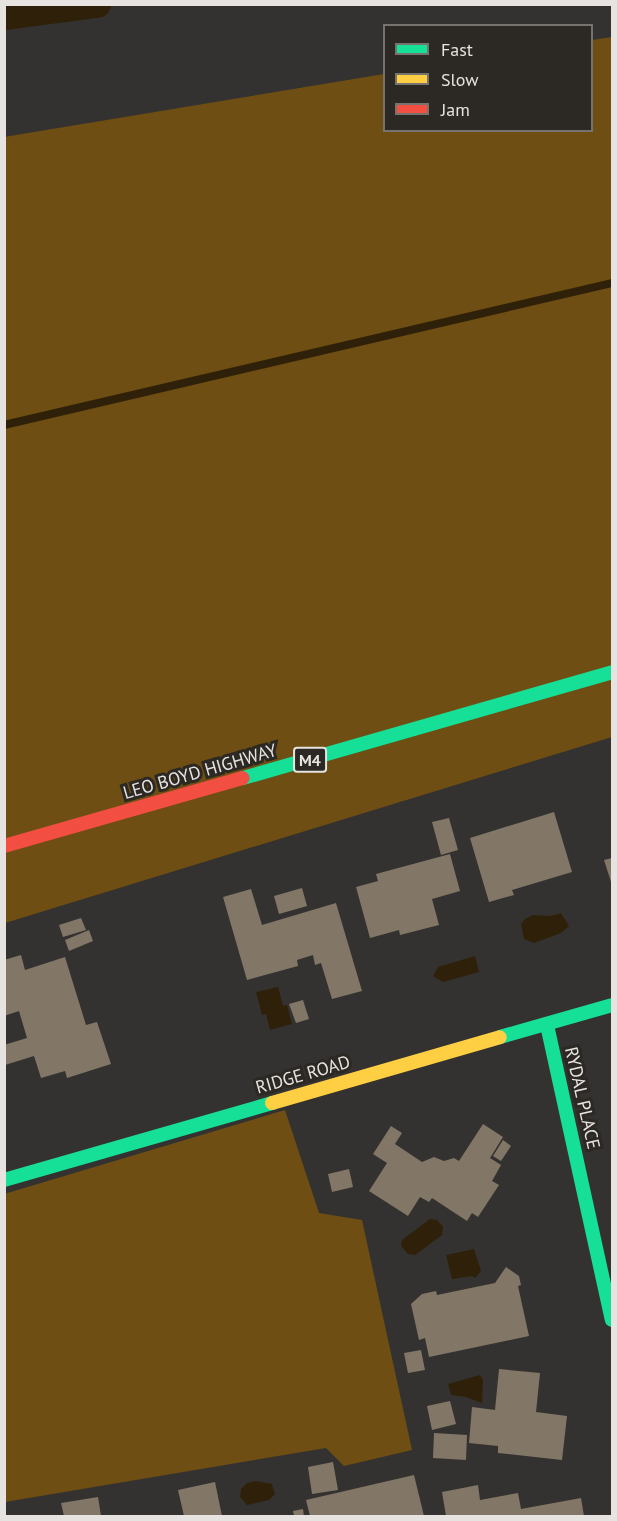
<!DOCTYPE html>
<style>
body{margin:0}
#map{position:relative;width:617px;height:1521px;overflow:hidden;background:#343230;font-family:"PT Sans",sans-serif}
div>[style]{position:absolute}
[style*='--x']{left:calc(var(--x)*1px);top:calc(var(--y)*1px);width:calc(var(--w)*1px);rotate:calc(var(--a)*1deg)}
.forest>*{inset:0;background:#6e4e12}
.water>*{inset:0;background:#2f2109}
.stream>*{height:8px;margin:-4px;padding:0 4px;transform-origin:4px;border-radius:4px;background:#2f2109}
.canal>*{height:28px;margin:-14px;padding:0 14px;transform-origin:14px;border-radius:14px;background:#2f2109}
.building>*{inset:0;background:#827766}
.fast>*{height:14px;margin:-7px;padding:0 7px;transform-origin:7px;border-radius:7px;background:#16e098}
.slow>*{height:14px;margin:-7px;padding:0 7px;transform-origin:7px;border-radius:7px;background:#ffcf43}
.jam>*{height:14px;margin:-7px;padding:0 7px;transform-origin:7px;border-radius:7px;background:#f24e42}
span{translate:-50% -50%;white-space:nowrap;text-align:center;line-height:1.15;-webkit-text-stroke:6px #2c2924;paint-order:stroke}
.shield-label span{padding:2px 4px;background:#2c2924;border:2px solid;border-radius:4px;-webkit-text-stroke-width:0}
.shield-label{font-size:16px;color:#e6e3e0;font-weight:700}
.street-label{font-size:18px;color:#e6e3e0}
.frame{position:absolute;inset:0;border:6px solid #e6e3e0;pointer-events:none}
.legend{position:absolute;left:383px;top:24px;width:210px;height:108px;box-sizing:border-box;background:#2c2924;border:2px solid #76736f;margin:0;padding:8px 10px;list-style:none;font-size:18px;color:#e6e3e0}
.legend li{display:flex;align-items:center;gap:12px;height:30px}
.legend b{width:30px;border:2px solid #76736f}
</style>
<div id="map">
<div class="forest">
<div style="clip-path:polygon(612px 37px,612px 737px,5px 923px,4px 137px,384px 74px,384px 130px,592px 130px,592px 40px)"></div>
<div style="clip-path:polygon(285px 1110px,319px 1213px,362px 1220px,412px 1450px,344px 1466px,326px 1448px,5px 1502px,4px 1194px)"></div>
</div>
<div class="water">
<div style="clip-path:polygon(561px 913px,569px 926px,561px 933px,534px 943px,524px 939px,521px 924px,525px 919px,533px 915px,551px 916px)"></div>
<div style="clip-path:polygon(475px 956px,479px 972px,443px 982px,433px 976px,438px 967px)"></div>
<div style="clip-path:polygon(278px 987px,283px 1006px,287px 1005px,292px 1024px,270px 1030px,266px 1014px,262px 1015px,256px 992px)"></div>
<div style="clip-path:polygon(430px 1219px,437px 1220px,443px 1227px,442px 1235px,415px 1255px,408px 1254px,401px 1246px,402px 1240px)"></div>
<div style="clip-path:polygon(474px 1249px,481px 1271px,475px 1278px,472px 1276px,452px 1279px,446px 1255px)"></div>
<div style="clip-path:polygon(480px 1375px,483px 1380px,482px 1403px,466px 1397px,451px 1395px,448px 1384px)"></div>
<div style="clip-path:polygon(256px 1481px,272px 1484px,275px 1494px,269px 1500px,247px 1505px,240px 1497px,241px 1489px,247px 1483px)"></div>
</div>
<div class="stream">
<div style="--x:4;--y:425;--w:624;--a:-13.15"></div>
</div>
<div class="canal">
<div style="--x:4;--y:16;--w:94;--a:-7.4"></div>
</div>
<div class="building">
<div style="clip-path:polygon(554px 812px,572px 872px,512px 890px,514px 895px,489px 902px,470px 838px)"></div>
<div style="clip-path:polygon(449px 818px,458px 850px,441px 855px,432px 822px)"></div>
<div style="clip-path:polygon(450px 854px,460px 891px,432px 899px,439px 925px,400px 935px,399px 930px,370px 938px,356px 887px,378px 881px,376px 874px)"></div>
<div style="clip-path:polygon(612px 858px,612px 885px,604px 860px)"></div>
<div style="clip-path:polygon(302px 888px,307px 906px,279px 914px,274px 896px)"></div>
<div style="clip-path:polygon(251px 889px,262px 925px,336px 903px,362px 991px,332px 999px,321px 963px,315px 965px,313px 955px,297px 960px,298px 966px,247px 980px,223px 897px)"></div>
<div style="clip-path:polygon(81px 918px,86px 930px,63px 937px,59px 925px)"></div>
<div style="clip-path:polygon(89px 930px,93px 941px,69px 951px,65px 940px)"></div>
<div style="clip-path:polygon(21px 955px,25px 970px,65px 957px,86px 1025px,97px 1022px,111px 1064px,67px 1078px,65px 1071px,41px 1078px,34px 1056px,5px 1065px,4px 1045px,27px 1038px,19px 1011px,4px 1016px,4px 960px)"></div>
<div style="clip-path:polygon(303px 1000px,309px 1019px,296px 1023px,289px 1004px)"></div>
<div style="clip-path:polygon(483px 1124px,503px 1137px,490px 1158px,501px 1165px,492px 1181px,499px 1185px,478px 1217px,472px 1213px,467px 1221px,432px 1198px,429px 1202px,420px 1197px,408px 1216px,369px 1191px,387px 1163px,373px 1154px,391px 1126px,402px 1133px,395px 1144px,422px 1162px,434px 1157px,444px 1161px,454px 1158px,459px 1161px)"></div>
<div style="clip-path:polygon(503px 1140px,511px 1146px,501px 1161px,493px 1156px)"></div>
<div style="clip-path:polygon(349px 1169px,353px 1187px,332px 1192px,328px 1174px)"></div>
<div style="clip-path:polygon(506px 1267px,519px 1276px,521px 1285px,518px 1286px,529px 1336px,429px 1357px,425px 1338px,419px 1340px,411px 1304px,422px 1294px,436px 1291px,437px 1295px,495px 1283px)"></div>
<div style="clip-path:polygon(421px 1350px,425px 1370px,408px 1373px,404px 1353px)"></div>
<div style="clip-path:polygon(499px 1369px,540px 1373px,536px 1412px,567px 1416px,562px 1460px,498px 1453px,498px 1446px,469px 1443px,472px 1407px,495px 1410px)"></div>
<div style="clip-path:polygon(450px 1401px,456px 1424px,432px 1430px,427px 1406px)"></div>
<div style="clip-path:polygon(434px 1433px,467px 1435px,466px 1460px,433px 1458px)"></div>
<div style="clip-path:polygon(333px 1462px,338px 1490px,312px 1494px,308px 1467px)"></div>
<div style="clip-path:polygon(414px 1475px,424px 1516px,310px 1516px,306px 1500px)"></div>
<div style="clip-path:polygon(215px 1482px,222px 1516px,184px 1516px,178px 1490px)"></div>
<div style="clip-path:polygon(478px 1485px,480px 1500px,518px 1493px,521px 1509px,581px 1498px,584px 1516px,446px 1516px,442px 1492px)"></div>
<div style="clip-path:polygon(98px 1497px,101px 1516px,64px 1516px,61px 1503px)"></div>
<div style="clip-path:polygon(303px 1509px,304px 1516px,294px 1516px,293px 1511px)"></div>
</div>
<div class="fast">
<div style="--x:243;--y:778;--w:384;--a:-16"></div>
<div style="--x:547;--y:1025;--w:302;--a:77.6"></div>
<div style="--x:500;--y:1037;--w:116;--a:-15.9"></div>
<div style="--x:4;--y:1180;--w:279;--a:-16"></div>
</div>
<div class="slow">
<div style="--x:272;--y:1103;--w:237;--a:-16.1"></div>
</div>
<div class="jam">
<div style="--x:4;--y:846;--w:248;--a:-15.9"></div>
</div>
<div class="shield-label">
<span style="left:310px;top:760px">M4</span>
</div>
<div class="street-label">
<span style="left:200px;top:772px;rotate:-16deg">LEO BOYD HIGHWAY</span>
<span style="left:303px;top:1075px;rotate:-16deg">RIDGE ROAD</span>
<span style="left:582px;top:1098px;rotate:77deg">RYDAL PLACE</span>
</div>
<div class="frame"></div>
<ul class="legend">
<li><b style="height:8px;background:#16e098"></b>Fast</li>
<li><b style="height:8px;background:#ffcf43"></b>Slow</li>
<li><b style="height:8px;background:#f24e42"></b>Jam</li>
</ul>
</div>
